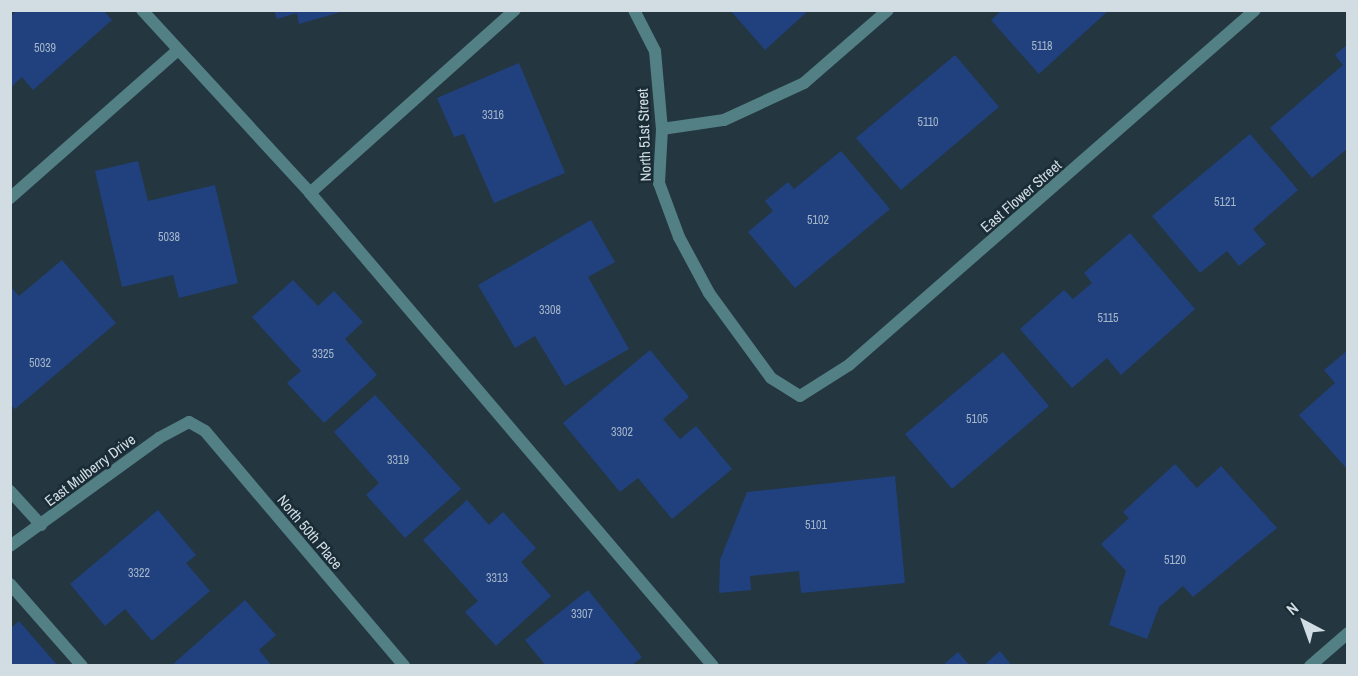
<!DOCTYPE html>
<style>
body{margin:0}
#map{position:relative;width:1358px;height:676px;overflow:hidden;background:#243640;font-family:"Archivo Narrow",sans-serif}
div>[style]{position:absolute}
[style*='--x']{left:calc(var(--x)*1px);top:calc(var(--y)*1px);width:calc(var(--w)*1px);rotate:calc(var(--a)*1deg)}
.building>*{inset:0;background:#20417e}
.service>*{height:12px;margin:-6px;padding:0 6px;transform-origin:6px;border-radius:6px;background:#538084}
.minor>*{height:12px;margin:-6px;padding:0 6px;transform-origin:6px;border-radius:6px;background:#538084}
span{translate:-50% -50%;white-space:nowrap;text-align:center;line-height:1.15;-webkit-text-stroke:5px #1a2c36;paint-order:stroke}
.number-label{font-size:12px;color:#a5b6ca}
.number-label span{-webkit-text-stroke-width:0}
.street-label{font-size:15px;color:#d1dde3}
.frame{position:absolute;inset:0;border:12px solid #d1dde3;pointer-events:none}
.north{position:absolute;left:1274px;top:592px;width:60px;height:60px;-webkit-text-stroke:4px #1a2c36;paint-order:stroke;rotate:319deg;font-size:16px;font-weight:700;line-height:24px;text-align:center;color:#d1dde3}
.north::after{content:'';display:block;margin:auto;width:21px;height:27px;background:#d1dde3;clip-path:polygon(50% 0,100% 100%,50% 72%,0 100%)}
</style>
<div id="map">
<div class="building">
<div style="clip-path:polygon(18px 10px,103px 10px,112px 20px,33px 90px,22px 77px,10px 88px,10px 17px)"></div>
<div style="clip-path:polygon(274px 10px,344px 10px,344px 11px,299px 24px,297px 13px,277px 19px)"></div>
<div style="clip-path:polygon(730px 10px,809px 10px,765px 50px)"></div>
<div style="clip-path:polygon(1002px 10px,1109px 10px,1039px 74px,991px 20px)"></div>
<div style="clip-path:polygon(1348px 44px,1348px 148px,1312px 178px,1270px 128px,1343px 65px,1335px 55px)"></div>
<div style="clip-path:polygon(955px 55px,999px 107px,901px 190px,856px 138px)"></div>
<div style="clip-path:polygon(519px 63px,565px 173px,494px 203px,464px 134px,454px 137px,437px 98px)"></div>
<div style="clip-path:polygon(1250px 134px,1298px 190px,1253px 229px,1266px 244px,1239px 266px,1227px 251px,1200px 273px,1152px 216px)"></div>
<div style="clip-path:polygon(841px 151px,890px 209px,795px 288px,748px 232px,773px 211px,765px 201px,788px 182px,794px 189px)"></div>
<div style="clip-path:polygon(138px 161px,148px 201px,215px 185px,238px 283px,179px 298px,173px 275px,122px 287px,95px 171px)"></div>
<div style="clip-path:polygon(591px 220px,615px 262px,588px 277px,629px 349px,565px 386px,535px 336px,515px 348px,478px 285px)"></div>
<div style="clip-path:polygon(1130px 233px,1195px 309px,1121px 375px,1107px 358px,1072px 388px,1020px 329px,1064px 290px,1073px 299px,1092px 283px,1084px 273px)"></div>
<div style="clip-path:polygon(62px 260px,116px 323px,15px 409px,10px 404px,10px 286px,19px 296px)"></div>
<div style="clip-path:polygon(293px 280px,318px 306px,334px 291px,363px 322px,345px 339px,377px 375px,324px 423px,287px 383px,301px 371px,252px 317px)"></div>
<div style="clip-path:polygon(650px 350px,689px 397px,663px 419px,680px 439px,696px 426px,732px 469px,672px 519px,638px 478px,620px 492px,563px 423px)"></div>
<div style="clip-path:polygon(1348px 350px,1348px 470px,1299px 415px,1335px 383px,1324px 370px)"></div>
<div style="clip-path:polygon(1003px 352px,1049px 406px,952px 489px,905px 434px)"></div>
<div style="clip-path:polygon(375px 395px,461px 489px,405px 538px,366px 495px,379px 483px,334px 432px)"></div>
<div style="clip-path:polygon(1175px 464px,1197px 488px,1221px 466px,1277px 528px,1193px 597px,1183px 586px,1159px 607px,1147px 639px,1109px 625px,1126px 571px,1101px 544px,1129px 518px,1123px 512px)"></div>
<div style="clip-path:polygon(895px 476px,905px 583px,801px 593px,799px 571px,750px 576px,751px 590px,719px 593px,720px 560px,747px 492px)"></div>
<div style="clip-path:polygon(467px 500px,489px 525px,503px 512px,536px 548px,521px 562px,551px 596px,496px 646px,465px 612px,478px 601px,423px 540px)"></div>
<div style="clip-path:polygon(158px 510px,196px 555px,186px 563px,210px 591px,152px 641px,125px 609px,105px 626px,70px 584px)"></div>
<div style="clip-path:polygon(588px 590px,642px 657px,631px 666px,546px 666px,525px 640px)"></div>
<div style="clip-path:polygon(245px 600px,276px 635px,259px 650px,272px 666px,171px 666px)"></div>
<div style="clip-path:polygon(19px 621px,58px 666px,10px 666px,10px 629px)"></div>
<div style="clip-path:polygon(1000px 651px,1012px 666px,983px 666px)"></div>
<div style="clip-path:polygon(958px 652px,970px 666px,942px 666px)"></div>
</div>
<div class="service">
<div style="--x:142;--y:10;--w:248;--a:47.4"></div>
<div style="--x:310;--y:193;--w:621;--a:49.57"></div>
<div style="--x:662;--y:129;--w:63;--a:-8.3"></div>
<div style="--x:724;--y:120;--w:88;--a:-24.8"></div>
<div style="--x:804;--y:83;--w:111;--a:-41"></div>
<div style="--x:310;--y:193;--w:275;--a:-41.8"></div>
<div style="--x:10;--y:198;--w:222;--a:-41.4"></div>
<div style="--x:10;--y:584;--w:109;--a:48.7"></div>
</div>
<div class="minor">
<div style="--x:634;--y:10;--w:46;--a:62.9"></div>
<div style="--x:655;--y:51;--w:78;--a:84.9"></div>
<div style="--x:662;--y:129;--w:54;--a:93.2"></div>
<div style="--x:659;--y:183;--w:58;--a:69.7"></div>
<div style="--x:679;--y:237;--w:64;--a:61.8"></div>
<div style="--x:709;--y:293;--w:105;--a:53.9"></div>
<div style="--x:771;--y:378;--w:34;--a:32"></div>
<div style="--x:800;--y:396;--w:58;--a:-32.3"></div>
<div style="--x:849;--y:365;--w:539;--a:-41.17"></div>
<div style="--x:10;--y:491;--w:46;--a:47.6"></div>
<div style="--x:10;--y:546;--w:184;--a:-35.9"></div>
<div style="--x:159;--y:438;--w:34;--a:-28"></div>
<div style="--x:189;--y:422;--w:18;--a:29"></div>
<div style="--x:205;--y:431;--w:308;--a:49.7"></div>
<div style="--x:1310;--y:666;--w:50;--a:-41"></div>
</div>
<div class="number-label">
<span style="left:1042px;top:47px">5118</span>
<span style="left:45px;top:49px">5039</span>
<span style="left:493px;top:116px">3316</span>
<span style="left:928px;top:123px">5110</span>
<span style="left:1225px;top:203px">5121</span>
<span style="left:818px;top:221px">5102</span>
<span style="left:169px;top:238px">5038</span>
<span style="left:550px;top:311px">3308</span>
<span style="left:1108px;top:319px">5115</span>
<span style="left:323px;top:355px">3325</span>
<span style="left:40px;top:364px">5032</span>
<span style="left:977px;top:420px">5105</span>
<span style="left:622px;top:433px">3302</span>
<span style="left:398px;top:461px">3319</span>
<span style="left:816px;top:526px">5101</span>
<span style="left:1175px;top:561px">5120</span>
<span style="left:139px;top:574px">3322</span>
<span style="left:497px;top:579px">3313</span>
<span style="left:582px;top:615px">3307</span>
</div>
<div class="street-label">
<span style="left:644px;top:135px;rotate:-92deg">North 51st Street</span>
<span style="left:1021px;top:196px;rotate:-41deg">East Flower Street</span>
<span style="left:90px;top:470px;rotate:-37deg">East Mulberry Drive</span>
<span style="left:310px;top:532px;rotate:50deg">North 50th Place</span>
</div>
<div class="frame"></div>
<div class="north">N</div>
</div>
